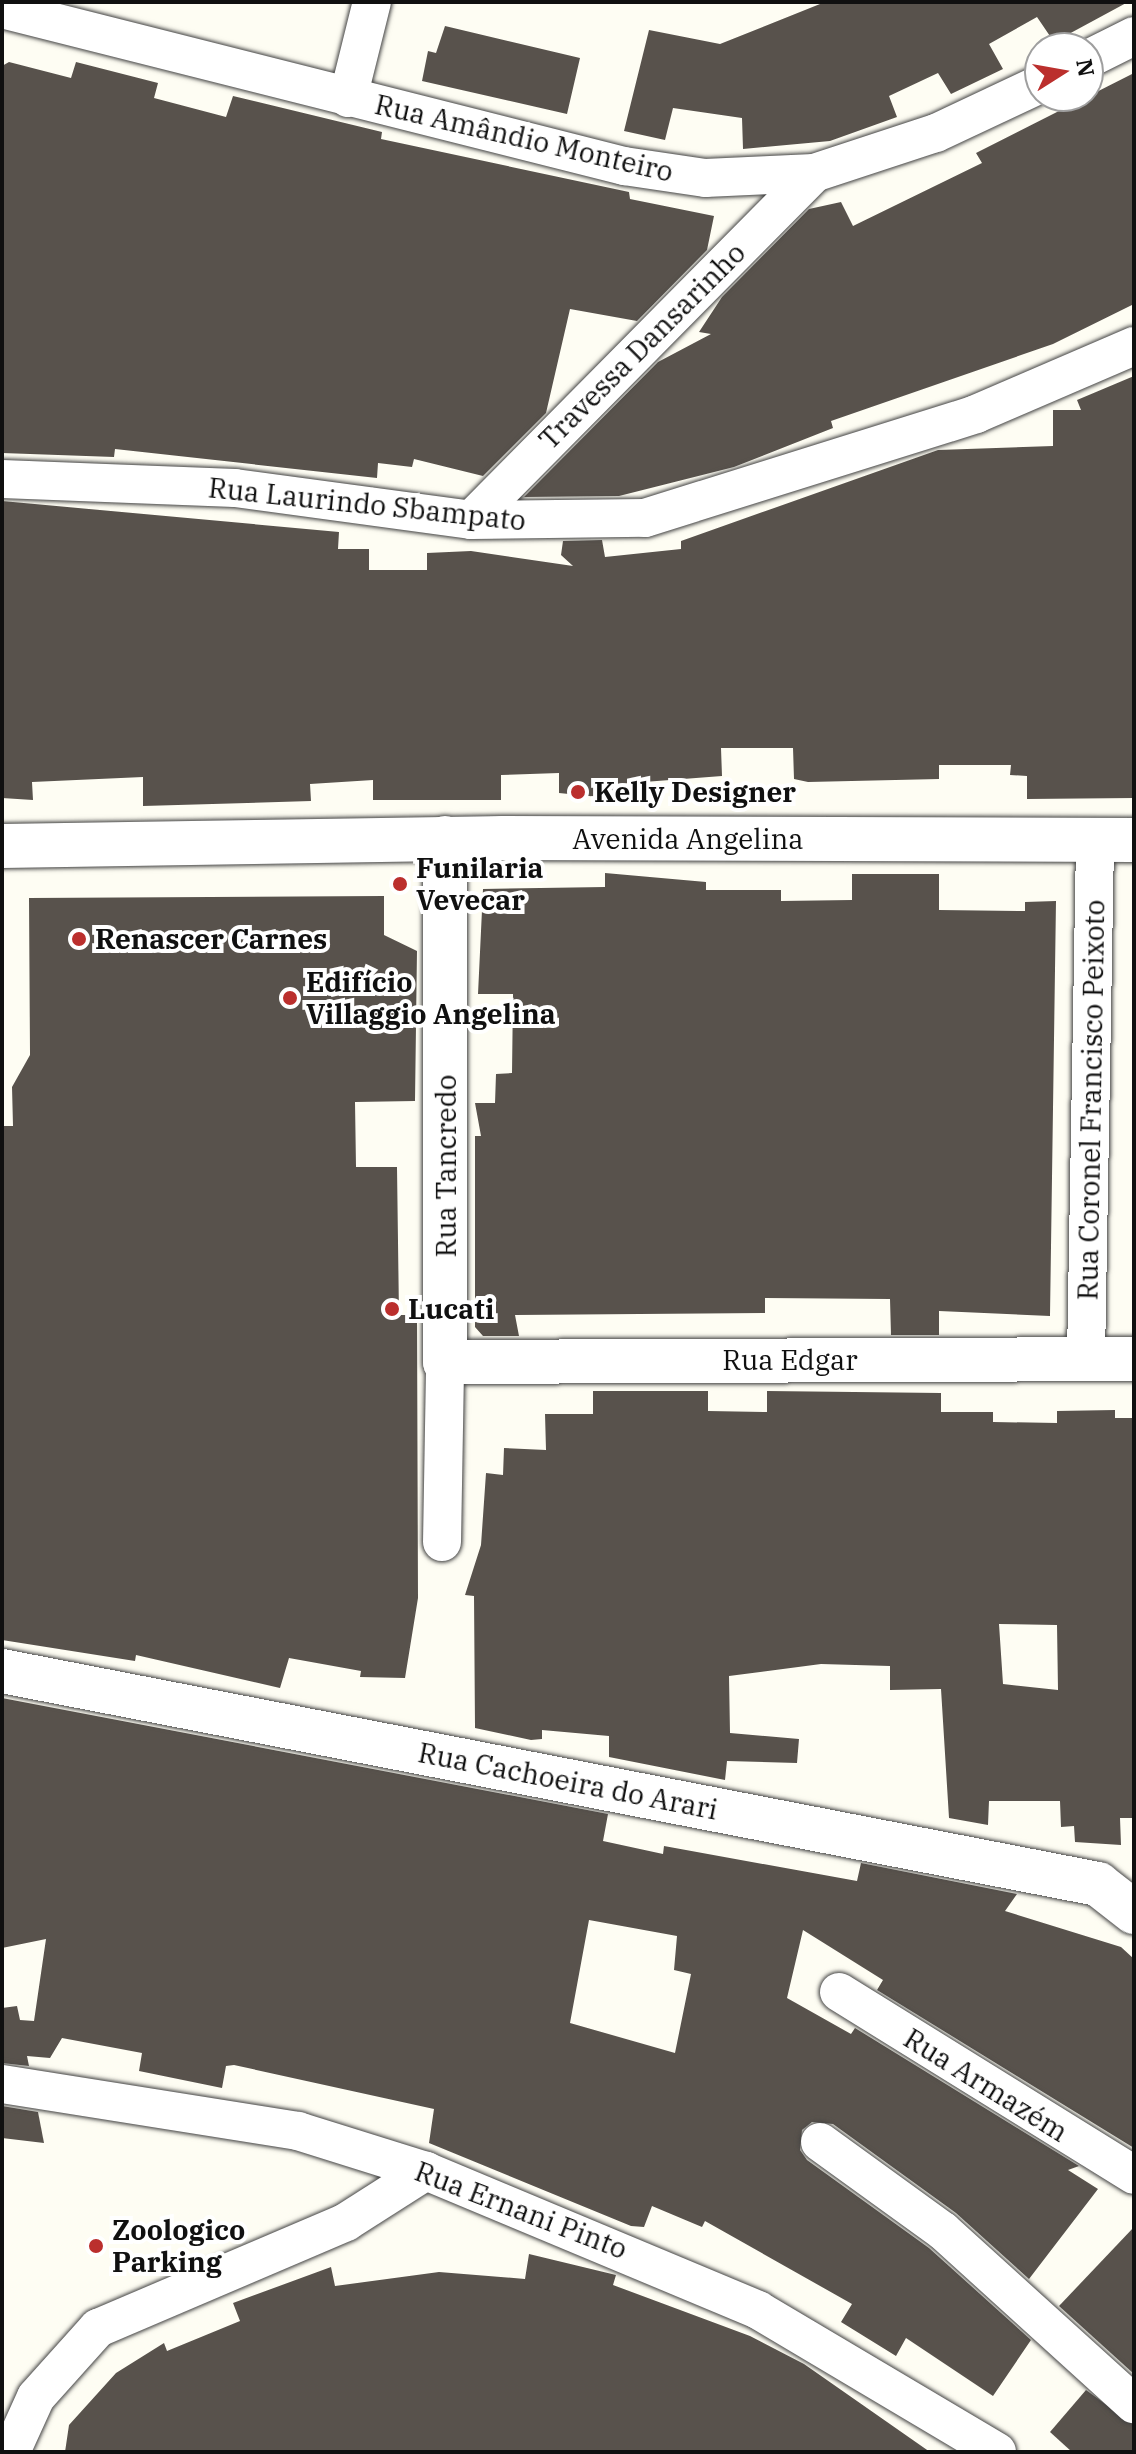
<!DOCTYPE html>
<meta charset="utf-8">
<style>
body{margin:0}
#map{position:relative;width:1136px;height:2454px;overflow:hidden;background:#fefdf3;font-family:"IBM Plex Serif",serif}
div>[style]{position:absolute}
.building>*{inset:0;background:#58524c}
.roads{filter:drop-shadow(0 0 2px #434343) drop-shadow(0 0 2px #434343)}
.minor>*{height:38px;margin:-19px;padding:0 19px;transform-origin:19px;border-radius:19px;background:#fff}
.tertiary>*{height:44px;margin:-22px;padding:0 22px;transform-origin:22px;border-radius:22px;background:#fff}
.dots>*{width:22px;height:22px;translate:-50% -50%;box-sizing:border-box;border:4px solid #fff;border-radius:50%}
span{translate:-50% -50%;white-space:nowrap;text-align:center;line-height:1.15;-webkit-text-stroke:8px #fff;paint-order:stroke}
.street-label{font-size:28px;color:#101010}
.poi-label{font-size:28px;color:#101010;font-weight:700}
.left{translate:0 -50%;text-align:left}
.frame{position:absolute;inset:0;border:4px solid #101010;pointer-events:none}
.north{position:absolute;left:1024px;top:32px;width:80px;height:80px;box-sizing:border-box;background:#fff;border:2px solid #9f9f9f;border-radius:50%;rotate:79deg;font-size:22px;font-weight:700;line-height:32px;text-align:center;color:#101010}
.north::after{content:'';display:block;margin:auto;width:28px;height:36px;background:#bb2f2d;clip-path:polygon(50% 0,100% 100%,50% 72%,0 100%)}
</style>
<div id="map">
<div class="building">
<i style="clip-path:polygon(825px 2px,1128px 2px,1054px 42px,1037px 17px,989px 44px,1003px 69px,951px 94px,938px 73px,889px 96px,897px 117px,830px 141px,743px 149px,742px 118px,673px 108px,665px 140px,624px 131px,649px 30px,720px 44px)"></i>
<i style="clip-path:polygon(445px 26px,580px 58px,567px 114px,422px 81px,428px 51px,436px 53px)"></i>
<i style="clip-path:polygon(9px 62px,71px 78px,76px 62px,158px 83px,154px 98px,226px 117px,233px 96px,382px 132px,381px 139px,629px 192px,630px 199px,714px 216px,707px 250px,637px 321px,570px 309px,546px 413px,483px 476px,414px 459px,412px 467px,378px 463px,377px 478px,115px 449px,114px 457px,2px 453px,2px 66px)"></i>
<i style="clip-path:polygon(1134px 73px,1134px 304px,1053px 344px,831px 421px,833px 428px,734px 467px,619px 496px,524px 497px,658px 362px,711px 334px,699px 332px,722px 297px,809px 209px,841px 202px,853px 226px,982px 163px,976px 153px)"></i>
<i style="clip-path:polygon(1134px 376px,1134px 798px,1027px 799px,1027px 776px,1010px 775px,1011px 765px,939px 765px,939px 779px,808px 782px,794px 779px,793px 748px,721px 748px,722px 776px,618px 784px,619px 799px,559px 793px,559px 773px,501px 775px,501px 800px,373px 800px,373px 780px,310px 784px,311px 801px,143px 806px,143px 777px,32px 782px,33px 800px,2px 798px,2px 501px,339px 532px,338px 549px,369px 549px,369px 570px,427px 570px,427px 553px,471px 551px,573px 566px,561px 555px,563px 541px,602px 540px,605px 557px,681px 549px,681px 541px,938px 450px,1053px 446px,1053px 410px,1081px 410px,1077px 400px)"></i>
<i style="clip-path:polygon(605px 873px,706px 882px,706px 890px,781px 890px,781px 901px,852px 900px,852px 874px,939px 874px,939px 910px,1025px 911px,1025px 902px,1056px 901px,1050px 1316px,939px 1311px,939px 1335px,891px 1335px,890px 1299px,765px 1298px,765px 1313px,515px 1315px,519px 1336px,483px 1336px,475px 1327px,475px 1136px,481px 1136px,475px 1103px,495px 1103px,496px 1074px,512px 1073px,513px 994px,478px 994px,483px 889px,605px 887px)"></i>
<i style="clip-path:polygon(384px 896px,384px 935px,417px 951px,415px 1101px,355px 1102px,356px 1167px,397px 1167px,399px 1315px,417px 1315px,418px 1598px,405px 1678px,360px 1677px,361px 1671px,289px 1658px,280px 1688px,136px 1655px,135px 1661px,2px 1640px,2px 1126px,13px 1126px,12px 1087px,30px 1055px,29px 898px)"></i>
<i style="clip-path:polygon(evenodd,593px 1391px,708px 1391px,708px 1411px,767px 1412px,767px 1391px,941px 1393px,941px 1412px,993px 1412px,993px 1422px,1057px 1423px,1057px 1411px,1115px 1410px,1115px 1418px,1134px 1418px,1134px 1818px,1120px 1818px,1121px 1845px,1075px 1842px,1074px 1826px,1061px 1827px,1060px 1801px,989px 1801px,988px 1825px,949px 1818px,941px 1689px,890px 1690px,890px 1666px,821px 1664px,729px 1676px,730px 1733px,799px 1739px,797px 1763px,727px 1761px,725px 1780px,609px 1757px,609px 1736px,542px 1730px,542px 1739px,531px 1740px,475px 1728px,474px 1596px,465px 1595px,481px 1545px,486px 1473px,503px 1475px,504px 1448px,546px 1450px,545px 1414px,593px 1414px,593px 1391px,999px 1624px,1057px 1625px,1058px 1690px,1003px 1684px,999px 1624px)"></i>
<i style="clip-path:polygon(evenodd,2px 1698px,608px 1814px,603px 1841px,663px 1854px,664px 1846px,857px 1881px,861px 1863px,1017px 1894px,1005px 1911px,1121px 1947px,1134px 1959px,1134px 2148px,877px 1990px,883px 1980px,803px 1930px,787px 1998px,851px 2034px,855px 2028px,1079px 2166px,1068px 2170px,1098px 2189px,1029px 2279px,956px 2213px,833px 2124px,812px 2122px,802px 2130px,800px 2150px,807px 2160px,929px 2248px,1031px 2340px,993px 2396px,906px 2338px,896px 2356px,841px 2322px,852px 2304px,705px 2221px,702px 2227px,652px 2206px,644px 2227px,631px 2226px,429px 2143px,434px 2109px,234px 2065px,226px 2066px,222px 2088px,139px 2071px,142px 2053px,62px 2038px,50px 2058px,27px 2056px,29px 2066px,2px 2063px,2px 2008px,17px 2006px,20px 2020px,34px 2021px,46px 1939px,2px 1948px,2px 1698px,589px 1920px,677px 1936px,674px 1970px,691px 1974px,675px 2053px,570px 2023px,589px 1920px)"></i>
<i style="clip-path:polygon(2px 2106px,38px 2112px,44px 2143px,2px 2138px)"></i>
<i style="clip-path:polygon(1134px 2227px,1134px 2374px,1059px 2306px)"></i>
<i style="clip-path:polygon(529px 2254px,616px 2275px,613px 2285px,750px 2336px,804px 2364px,930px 2452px,65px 2452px,69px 2425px,116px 2373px,164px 2343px,167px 2351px,240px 2321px,233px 2303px,331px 2267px,335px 2286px,439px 2272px,525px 2279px)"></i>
<i style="clip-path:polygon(1086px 2390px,1134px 2425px,1134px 2452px,1072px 2452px,1050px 2432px)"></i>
</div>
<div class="roads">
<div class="minor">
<i style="left:2px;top:9px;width:642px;rotate:14.17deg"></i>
<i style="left:624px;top:166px;width:82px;rotate:8.4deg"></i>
<i style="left:705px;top:178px;width:109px;rotate:-2.6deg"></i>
<i style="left:814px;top:173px;width:128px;rotate:-18.2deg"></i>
<i style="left:936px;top:133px;width:115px;rotate:-25.2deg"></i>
<i style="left:1088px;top:59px;width:51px;rotate:-26.6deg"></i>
<i style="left:348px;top:98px;width:99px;rotate:-76deg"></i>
<i style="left:2px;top:479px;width:233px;rotate:2.2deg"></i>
<i style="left:235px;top:488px;width:238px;rotate:7.7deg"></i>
<i style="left:471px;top:520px;width:174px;rotate:-0.7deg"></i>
<i style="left:645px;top:518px;width:347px;rotate:-17.4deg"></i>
<i style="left:976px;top:414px;width:172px;rotate:-23.3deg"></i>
<i style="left:471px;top:520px;width:488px;rotate:-45.3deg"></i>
<i style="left:1086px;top:1359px;width:518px;rotate:-89deg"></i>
<i style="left:442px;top:1542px;width:180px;rotate:-89deg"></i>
<i style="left:839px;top:1992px;width:347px;rotate:31.8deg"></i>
<i style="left:2px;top:2084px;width:300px;rotate:9deg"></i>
<i style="left:298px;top:2131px;width:134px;rotate:17.4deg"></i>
<i style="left:426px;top:2171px;width:360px;rotate:22.7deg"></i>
<i style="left:758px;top:2310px;width:278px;rotate:30.7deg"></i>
<i style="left:820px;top:2142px;width:152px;rotate:35.9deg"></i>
<i style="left:943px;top:2231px;width:258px;rotate:42.2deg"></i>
<i style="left:11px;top:2452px;width:60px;rotate:-65.6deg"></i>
<i style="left:36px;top:2397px;width:93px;rotate:-48.1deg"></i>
<i style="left:98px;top:2328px;width:270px;rotate:-23.1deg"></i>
<i style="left:346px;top:2222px;width:95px;rotate:-32.5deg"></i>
</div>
<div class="tertiary">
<i style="left:445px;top:838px;width:524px;rotate:90deg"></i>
<i style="left:445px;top:1362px;width:689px;rotate:-0.25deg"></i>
<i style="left:2px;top:846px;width:501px;rotate:-0.91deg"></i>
<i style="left:503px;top:838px;width:631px;rotate:0.18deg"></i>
<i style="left:2px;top:1671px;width:1117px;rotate:11deg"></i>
<i style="left:1098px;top:1884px;width:46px;rotate:37.9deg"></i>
</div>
</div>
<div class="dots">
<i style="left:578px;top:792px;background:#bb2f2d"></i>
<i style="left:400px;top:884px;background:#bb2f2d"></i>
<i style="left:79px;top:939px;background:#bb2f2d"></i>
<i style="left:290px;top:998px;background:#bb2f2d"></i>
<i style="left:392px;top:1309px;background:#bb2f2d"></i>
<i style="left:96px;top:2246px;background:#bb2f2d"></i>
</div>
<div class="street-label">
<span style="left:524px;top:138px;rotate:13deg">Rua Amândio Monteiro</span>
<span style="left:642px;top:346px;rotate:-45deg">Travessa Dansarinho</span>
<span style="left:367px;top:504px;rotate:6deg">Rua Laurindo Sbampato</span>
<span style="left:688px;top:839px">Avenida Angelina</span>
<span style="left:1091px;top:1100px;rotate:-89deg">Rua Coronel Francisco Peixoto</span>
<span style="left:446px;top:1166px;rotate:-90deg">Rua Tancredo</span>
<span style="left:790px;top:1360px">Rua Edgar</span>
<span style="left:568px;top:1781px;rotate:11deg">Rua Cachoeira do Arari</span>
<span style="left:986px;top:2085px;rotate:32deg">Rua Armazém</span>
<span style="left:521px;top:2210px;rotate:21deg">Rua Ernani Pinto</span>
</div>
<div class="poi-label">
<span class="left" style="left:594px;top:792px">Kelly Designer</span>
<span class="left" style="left:416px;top:884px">Funilaria<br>Vevecar</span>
<span class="left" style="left:95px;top:939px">Renascer Carnes</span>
<span class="left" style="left:306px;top:998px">Edifício<br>Villaggio Angelina</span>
<span class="left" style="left:408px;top:1309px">Lucati</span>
<span class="left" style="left:112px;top:2246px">Zoologico<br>Parking</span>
</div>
<div class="frame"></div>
<div class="north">N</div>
</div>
